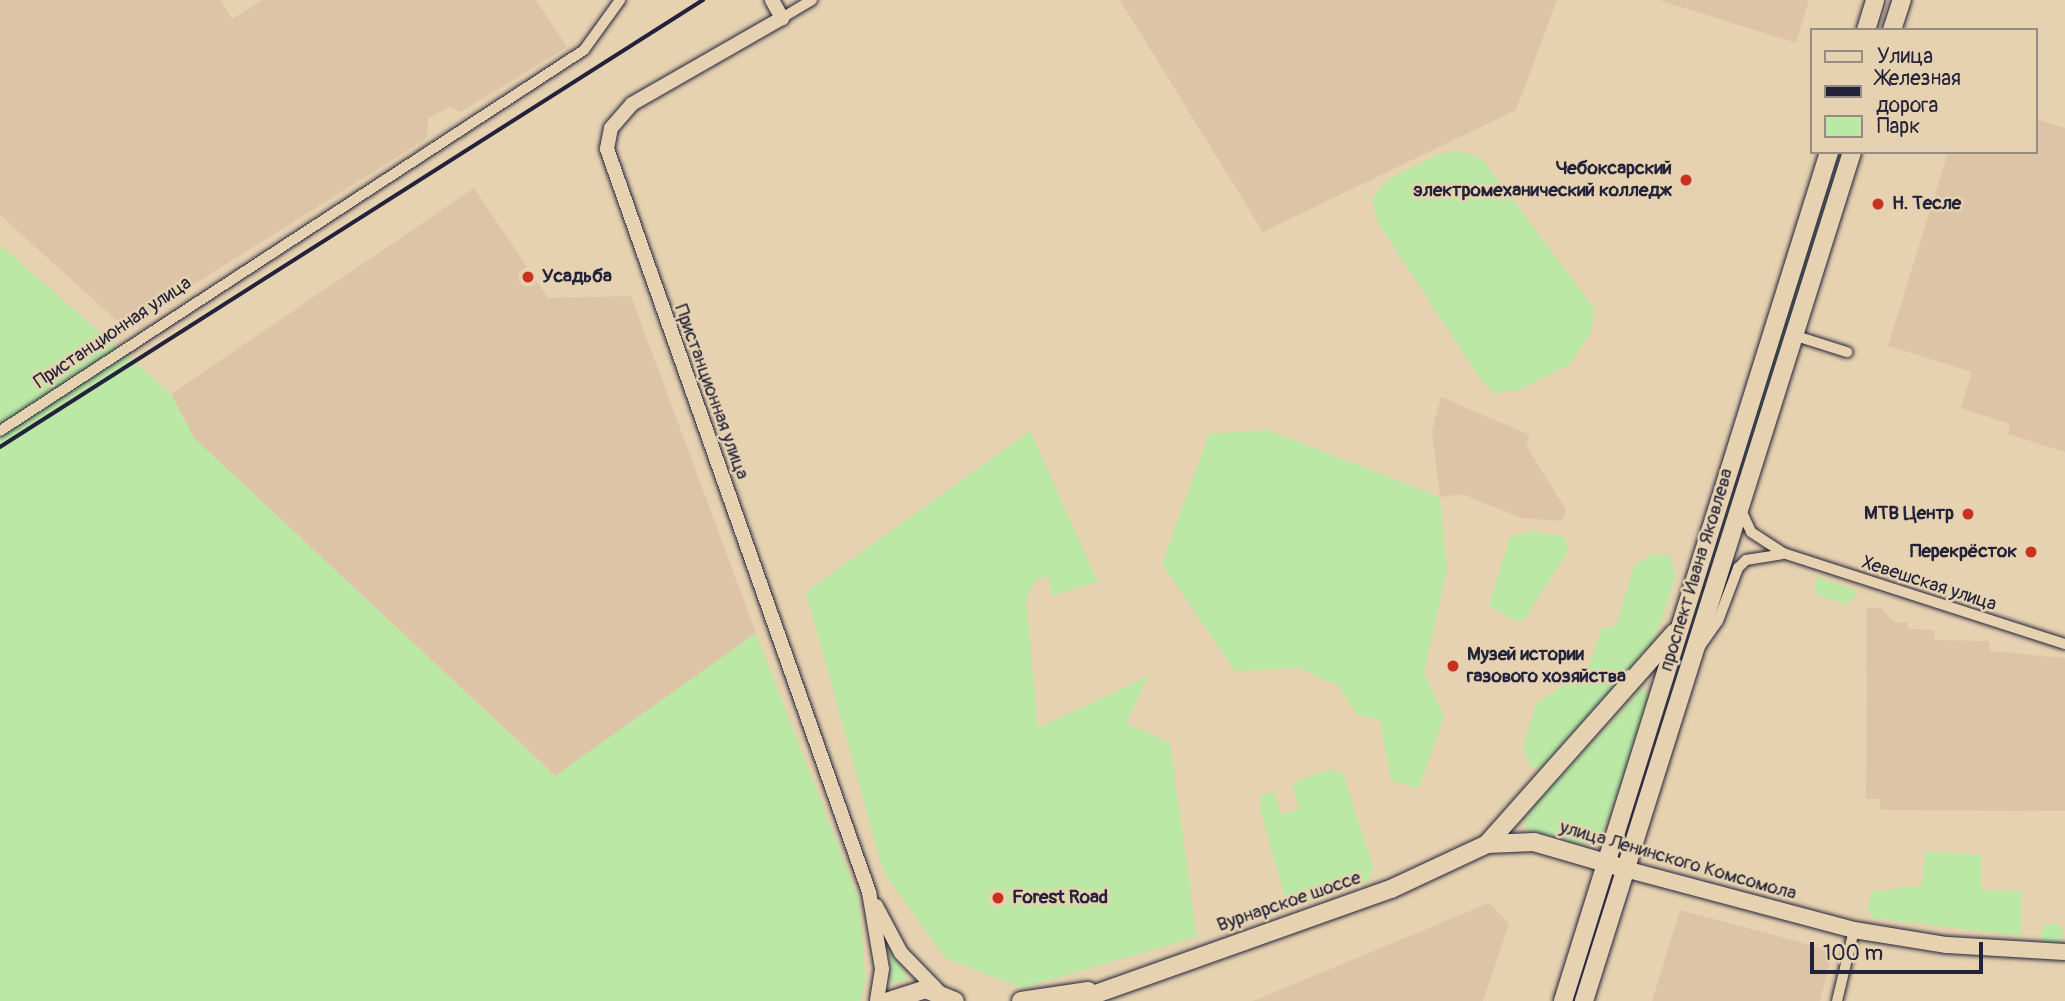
<!DOCTYPE html>
<meta charset="utf-8">
<style>
body{margin:0}
#map{position:relative;width:2065px;height:1001px;overflow:hidden;background:#e6d2b0;font-family:Pangolin,sans-serif}
div>[style]{position:absolute}
.built>*{inset:0;background:#ddc4a6}
.green>*{inset:0;background:#bce8a5}
.round{border-radius:50%}
.roads{filter:drop-shadow(0 0 2px #22223b) drop-shadow(0 0 2px #22223b)}
.minor>*{height:10px;margin:-5px;padding:0 5px;transform-origin:5px;border-radius:5px;background:#e6d2b0}
.tertiary>*{height:14px;margin:-7px;padding:0 7px;transform-origin:7px;border-radius:7px;background:#e6d2b0}
.secondary>*{height:16px;margin:-8px;padding:0 8px;transform-origin:8px;border-radius:8px;background:#e6d2b0}
.primary>*{height:18px;margin:-9px;padding:0 9px;transform-origin:9px;border-radius:9px;background:#e6d2b0}
.rail>*{height:3.5px;margin:-1.75px;padding:0 1.75px;transform-origin:1.75px;border-radius:1.75px;background:#22223b}
.dots>*{width:19px;height:19px;translate:-50% -50%;box-sizing:border-box;border:4px solid #e6d2b0;border-radius:50%}
span{translate:-50% -50%;white-space:nowrap;text-align:center;line-height:1.15;-webkit-text-stroke:5px #e6d2b0;paint-order:stroke}
.poi-label{font-size:19px;color:#22223b;font-weight:700}
.right{translate:-100% -50%;text-align:right}
.left{translate:0 -50%;text-align:left}
.street-label{font-size:19px;color:#22223b}
.legend{position:absolute;left:1810px;top:28px;width:228px;height:126px;box-sizing:border-box;background:#e6d2b0;border:2px solid #988c81;margin:0;padding:9px 12px;list-style:none;font-size:21px;color:#22223b}
.legend li{display:flex;align-items:center;gap:14px;height:35px}
.legend b{width:35px;border:2px solid #988c81}
.scale{position:absolute;left:1810px;top:942px;width:173px;height:32px;box-sizing:border-box;border:4px solid #22223b;border-top:0;padding-left:9px;font-size:21px;line-height:24px;white-space:nowrap;color:#22223b;-webkit-text-stroke:5px #e6d2b0;paint-order:stroke}
</style>
<div id="map">
<div class="built">
<i style="clip-path:polygon(0 0,220px 0,232px 19px,263px 0,536px 0,567px 47px,461px 112px,450px 107px,428px 118px,427px 138px,125px 328px,0 215px)"></i>
<i style="clip-path:polygon(1120px 0,1557px 0,1516px 110px,1263px 232px)"></i>
<i style="clip-path:polygon(1659px 0,1809px 0,1796px 43px)"></i>
<i style="clip-path:polygon(2035px 119px,2065px 128px,2065px 452px,2008px 434px,2010px 424px,1961px 408px,1972px 372px,1888px 346px,1948px 152px,2035px 152px)"></i>
<i style="clip-path:polygon(474px 188px,548px 298px,631px 296px,756px 633px,556px 776px,194px 438px,171px 394px)"></i>
<i style="clip-path:polygon(1441px 397px,1530px 435px,1526px 445px,1566px 510px,1562px 521px,1521px 518px,1462px 494px,1440px 497px,1432px 431px)"></i>
<i style="clip-path:polygon(1867px 608px,1881px 608px,1894px 622px,1908px 622px,1908px 629px,1934px 630px,1935px 640px,1989px 641px,1990px 651px,2065px 658px,2065px 811px,1880px 810px,1880px 799px,1866px 799px)"></i>
<i style="clip-path:polygon(1489px 903px,1509px 924px,1483px 1001px,1253px 1001px)"></i>
<i style="clip-path:polygon(1680px 910px,1833px 951px,1820px 1001px,1652px 1001px)"></i>
</div>
<div class="green">
<i style="clip-path:polygon(1462px 151px,1483px 160px,1594px 308px,1592px 331px,1570px 364px,1519px 390px,1496px 393px,1483px 383px,1377px 221px,1372px 199px,1386px 181px,1438px 154px)"></i>
<i style="clip-path:polygon(1839px 152px,1844px 152px,1624px 853px,1619px 851px)"></i>
<i style="clip-path:polygon(0 245px,171px 394px,194px 438px,555px 776px,756px 633px,859px 900px,866px 981px,860px 1001px,0 1001px)"></i>
<i style="clip-path:polygon(1268px 430px,1440px 497px,1447px 569px,1424px 673px,1444px 716px,1419px 788px,1391px 781px,1380px 719px,1357px 715px,1339px 686px,1299px 668px,1235px 671px,1162px 564px,1209px 434px)"></i>
<i style="clip-path:polygon(1030px 431px,1098px 582px,1050px 596px,1050px 578px,1037px 578px,1026px 599px,1038px 728px,1149px 676px,1126px 723px,1170px 743px,1197px 937px,1022px 988px,945px 958px,883px 871px,806px 592px)"></i>
<i style="clip-path:polygon(1531px 531px,1564px 537px,1569px 549px,1524px 620px,1513px 620px,1489px 605px,1510px 537px)"></i>
<i style="clip-path:polygon(1652px 554px,1669px 555px,1676px 576px,1652px 648px,1548px 769px,1531px 767px,1523px 747px,1536px 703px,1587px 671px,1602px 628px,1616px 626px,1634px 566px)"></i>
<i style="clip-path:polygon(1816px 577px,1853px 589px,1856px 595px,1846px 605px,1816px 594px)"></i>
<i style="clip-path:polygon(1643px 687px,1651px 700px,1601px 839px,1582px 845px,1524px 828px,1526px 814px)"></i>
<i style="clip-path:polygon(1331px 769px,1343px 774px,1373px 866px,1369px 881px,1296px 904px,1285px 897px,1259px 806px,1262px 795px,1274px 792px,1282px 815px,1299px 809px,1292px 783px)"></i>
<i style="clip-path:polygon(1925px 851px,1981px 855px,1981px 890px,2022px 891px,2021px 936px,1873px 918px,1867px 908px,1872px 892px,1922px 885px)"></i>
<i style="clip-path:polygon(1608px 880px,1574px 1001px,1569px 1001px)"></i>
<i class="round" style="left:2041px;top:923px;width:22px;height:22px"></i>
<i style="clip-path:polygon(890px 947px,908px 979px,891px 984px)"></i>
</div>
<div class="roads">
<div class="minor">
<i style="left:782px;top:18px;width:35px;rotate:-31deg"></i>
<i style="left:1793px;top:335px;width:57px;rotate:17.5deg"></i>
<i style="left:0;top:431px;width:697px;rotate:-33.12deg"></i>
<i style="left:584px;top:50px;width:62px;rotate:-54.2deg"></i>
<i style="left:1740px;top:508px;width:26px;rotate:65deg"></i>
<i style="left:1751px;top:532px;width:38px;rotate:33deg"></i>
<i style="left:1783px;top:553px;width:296px;rotate:17.9deg"></i>
<i style="left:1699px;top:648px;width:33px;rotate:-55deg"></i>
<i style="left:1718px;top:621px;width:57px;rotate:-69.3deg"></i>
<i style="left:1738px;top:568px;width:11px;rotate:-45deg"></i>
<i style="left:1746px;top:560px;width:36px;rotate:-9deg"></i>
<i style="left:1837px;top:1001px;width:73px;rotate:-76.5deg"></i>
</div>
<div class="tertiary">
<i style="left:772px;top:0;width:21px;rotate:61deg"></i>
<i style="left:782px;top:18px;width:173px;rotate:150.2deg"></i>
<i style="left:632px;top:104px;width:32px;rotate:131deg"></i>
<i style="left:611px;top:128px;width:21px;rotate:101deg"></i>
<i style="left:607px;top:149px;width:788px;rotate:70.58deg"></i>
<i style="left:869px;top:892px;width:78px;rotate:80.4deg"></i>
<i style="left:882px;top:969px;width:32px;rotate:99deg"></i>
<i style="left:876px;top:906px;width:53px;rotate:62deg"></i>
<i style="left:901px;top:953px;width:56px;rotate:45.7deg"></i>
</div>
<div class="secondary">
<i style="left:1625px;top:869px;width:237px;rotate:14.9deg"></i>
<i style="left:1854px;top:930px;width:94px;rotate:9.2deg"></i>
<i style="left:1947px;top:945px;width:118px;rotate:3.4deg"></i>
</div>
<div class="primary">
<i style="left:1866px;top:30px;width:31px;rotate:-73deg"></i>
<i style="left:1892px;top:30px;width:32px;rotate:-72deg"></i>
<i style="left:1487px;top:844px;width:283px;rotate:-48.4deg"></i>
<i style="left:889px;top:1001px;width:38px;rotate:-18deg"></i>
<i style="left:925px;top:989px;width:32px;rotate:22deg"></i>
<i style="left:1021px;top:1001px;width:68px;rotate:-8.5deg"></i>
<i style="left:1076px;top:1001px;width:334px;rotate:-19.6deg"></i>
<i style="left:1391px;top:889px;width:106px;rotate:-25.1deg"></i>
<i style="left:1487px;top:844px;width:47px;rotate:-2.4deg"></i>
<i style="left:1534px;top:842px;width:85px;rotate:16.3deg"></i>
<i style="left:1563px;top:1001px;width:890px;rotate:-72.6deg"></i>
<i style="left:1584px;top:1001px;width:890px;rotate:-72.48deg"></i>
</div>
</div>
<div class="rail">
<i style="left:0;top:447px;width:833px;rotate:-32.45deg"></i>
</div>
<div class="dots">
<i style="left:1686px;top:180px;background:#c8321e"></i>
<i style="left:1878px;top:204px;background:#c8321e"></i>
<i style="left:528px;top:277px;background:#c8321e"></i>
<i style="left:1968px;top:514px;background:#c8321e"></i>
<i style="left:2031px;top:552px;background:#c8321e"></i>
<i style="left:1453px;top:666px;background:#c8321e"></i>
<i style="left:998px;top:898px;background:#c8321e"></i>
</div>
<div class="poi-label">
<span class="right" style="left:1672px;top:180px">Чебоксарский<br>электромеханический колледж</span>
<span class="left" style="left:1892px;top:204px">Н. Тесле</span>
<span class="left" style="left:542px;top:277px">Усадьба</span>
<span class="right" style="left:1954px;top:514px">МТВ Центр</span>
<span class="right" style="left:2017px;top:552px">Перекрёсток</span>
<span class="left" style="left:1467px;top:666px">Музей истории<br>газового хозяйства</span>
<span class="left" style="left:1012px;top:898px">Forest Road</span>
</div>
<div class="street-label">
<span style="left:113px;top:333px;rotate:-34deg">Пристанционная улица</span>
<span style="left:711px;top:392px;rotate:70deg">Пристанционная улица</span>
<span style="left:1697px;top:570px;rotate:-73deg">проспект Ивана Яковлева</span>
<span style="left:1929px;top:584px;rotate:18deg">Хевешская улица</span>
<span style="left:1678px;top:861px;rotate:16deg">улица Ленинского Комсомола</span>
<span style="left:1289px;top:902px;rotate:-19deg">Вурнарское шоссе</span>
</div>
<ul class="legend">
<li><b style="height:9px;background:#e6d2b0"></b>Улица</li>
<li><b style="height:9px;background:#22223b"></b>Железная дорога</li>
<li><b style="height:19px;background:#bce8a5"></b>Парк</li>
</ul>
<div class="scale">100 m</div>
</div>
